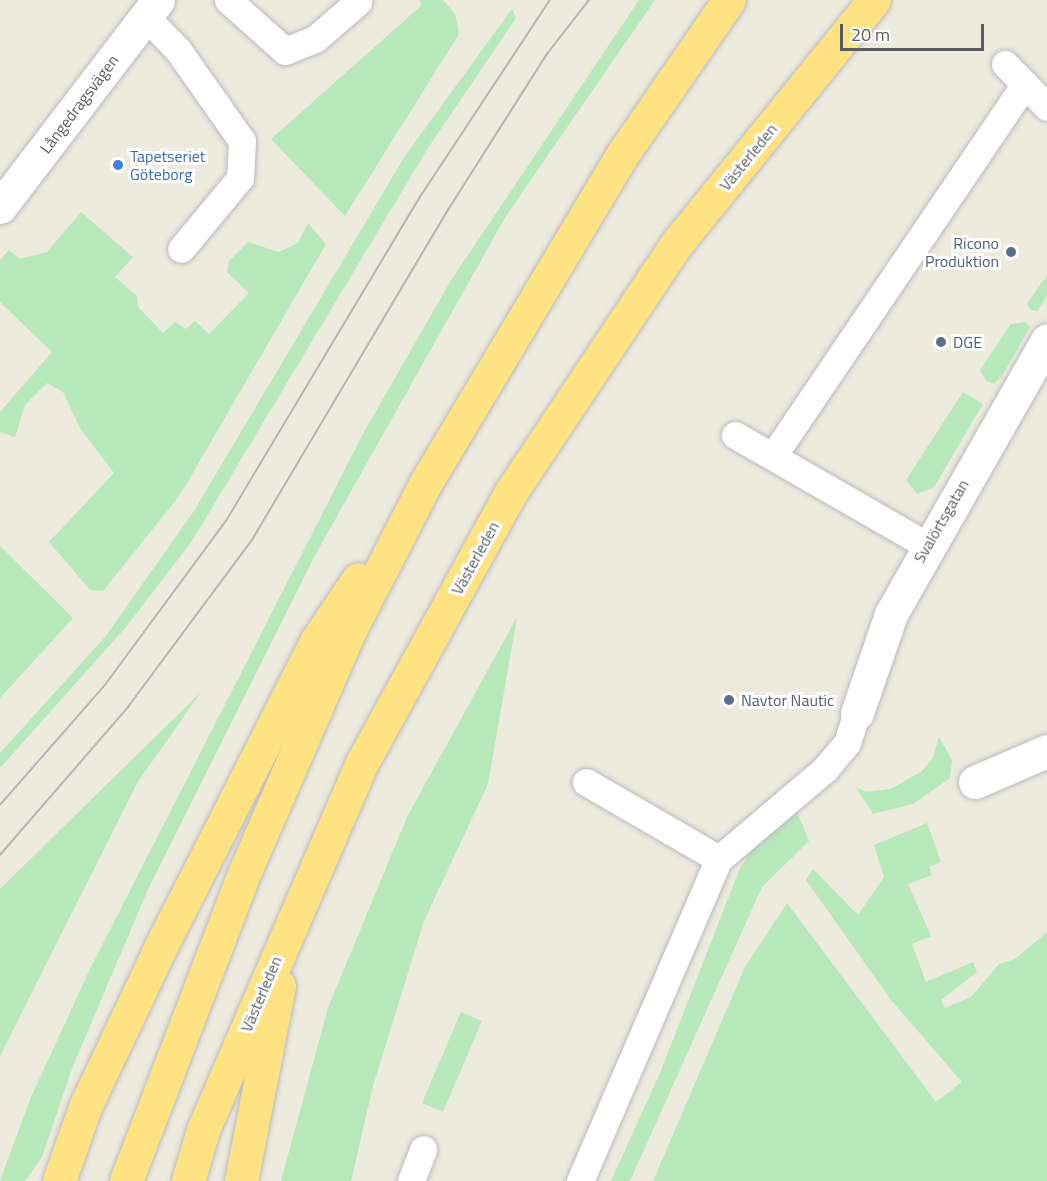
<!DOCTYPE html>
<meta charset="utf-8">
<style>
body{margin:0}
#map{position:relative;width:1047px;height:1181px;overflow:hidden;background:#edeade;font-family:"Titillium Web",sans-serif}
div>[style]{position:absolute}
.green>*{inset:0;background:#b7e8b9}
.roads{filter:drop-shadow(0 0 2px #b7babf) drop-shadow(0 0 2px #b7babf)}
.lane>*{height:27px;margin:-13.5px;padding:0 13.5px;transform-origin:13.5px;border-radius:13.5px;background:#fff}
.street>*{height:33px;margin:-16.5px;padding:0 16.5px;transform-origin:16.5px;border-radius:16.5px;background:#fff}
.highway>*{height:33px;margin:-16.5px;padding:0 16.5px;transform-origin:16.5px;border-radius:16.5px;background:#ffe383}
.tram>*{height:1.5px;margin:-0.75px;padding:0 0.75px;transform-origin:0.75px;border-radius:0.75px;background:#b3b4b4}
.dots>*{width:16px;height:16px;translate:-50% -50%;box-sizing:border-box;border:3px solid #fff;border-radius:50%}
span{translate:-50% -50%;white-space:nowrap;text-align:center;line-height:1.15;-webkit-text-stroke:6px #fff;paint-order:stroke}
.street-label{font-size:16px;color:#585c61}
.shop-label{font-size:16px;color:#366cbe}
.left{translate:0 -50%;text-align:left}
.service-label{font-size:16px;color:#4e5e75}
.right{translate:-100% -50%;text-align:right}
.scale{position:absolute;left:840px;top:24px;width:144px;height:27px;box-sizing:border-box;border:3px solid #585c61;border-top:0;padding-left:8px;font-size:18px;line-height:21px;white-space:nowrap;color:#585c61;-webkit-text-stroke:4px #fff;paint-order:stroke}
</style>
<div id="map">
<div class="green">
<i style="clip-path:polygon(419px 0,443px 0,455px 14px,459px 34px,345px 216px,271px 139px,422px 5px)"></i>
<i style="clip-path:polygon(639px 0,655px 0,506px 216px,314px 557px,149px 887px,73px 1066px,42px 1157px,25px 1181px,0 1181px,31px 1097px,90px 969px,364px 432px,450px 282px)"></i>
<i style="clip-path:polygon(512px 9px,516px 18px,428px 148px,192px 541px,126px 627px,0 768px,0 753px,105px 637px,194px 511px,405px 156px)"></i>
<i style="clip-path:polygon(81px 212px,133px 257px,115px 277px,137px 296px,138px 307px,163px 333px,175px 322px,186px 329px,195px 321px,209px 334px,249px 293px,227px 272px,229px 261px,248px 242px,279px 252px,298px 243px,308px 223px,326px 244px,180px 495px,103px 591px,90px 590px,49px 542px,114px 473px,80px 428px,63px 392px,47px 383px,25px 405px,15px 437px,0 432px,0 412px,52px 352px,0 302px,0 260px,9px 250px,20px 259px,47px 252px)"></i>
<i style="clip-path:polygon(1047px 275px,1047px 295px,1038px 311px,1031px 310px,1027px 304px)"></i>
<i style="clip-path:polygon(1025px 322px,1030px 327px,1002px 376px,994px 384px,986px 381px,980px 370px,1011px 324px)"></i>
<i style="clip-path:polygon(963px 392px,983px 404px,934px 487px,917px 494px,906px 480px)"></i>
<i style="clip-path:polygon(0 546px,73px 618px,0 698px)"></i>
<i style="clip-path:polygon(517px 617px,488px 784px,424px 921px,373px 1086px,351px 1181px,281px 1181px,328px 1008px,407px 817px)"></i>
<i style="clip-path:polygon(201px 692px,137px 783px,0 1056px,0 889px)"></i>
<i style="clip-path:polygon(939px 737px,952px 760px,950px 778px,913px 804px,873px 814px,856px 787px,866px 792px,890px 789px,921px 772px,933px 758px)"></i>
<i style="clip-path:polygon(797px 812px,809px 841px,762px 887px,630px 1181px,611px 1181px,660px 1073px,740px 868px,754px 847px)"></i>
<i style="clip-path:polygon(927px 823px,941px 862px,929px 867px,932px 875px,908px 884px,931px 936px,912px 944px,926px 982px,973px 962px,977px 972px,941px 1000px,945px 1008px,971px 997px,999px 964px,1015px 959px,1047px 932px,1047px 1181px,653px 1181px,745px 967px,787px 903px,936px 1102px,962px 1082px,891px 1000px,806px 880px,813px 869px,858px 915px,884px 877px,874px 845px)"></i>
<i style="clip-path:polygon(461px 1012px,482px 1021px,443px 1112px,422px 1103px)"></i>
</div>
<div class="roads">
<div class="lane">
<i style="left:228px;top:0;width:76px;rotate:41.8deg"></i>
<i style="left:285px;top:51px;width:32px;rotate:-22deg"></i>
<i style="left:315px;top:39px;width:57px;rotate:-40.7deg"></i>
<i style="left:146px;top:17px;width:46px;rotate:45.9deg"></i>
<i style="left:178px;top:50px;width:111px;rotate:54.9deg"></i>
<i style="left:242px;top:141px;width:37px;rotate:93deg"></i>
<i style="left:240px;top:178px;width:92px;rotate:129.7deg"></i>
<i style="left:1005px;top:64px;width:60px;rotate:45.7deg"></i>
<i style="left:735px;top:435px;width:220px;rotate:29.9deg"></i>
<i style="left:773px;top:456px;width:449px;rotate:-55.9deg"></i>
<i style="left:586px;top:782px;width:154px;rotate:30.1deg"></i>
<i style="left:411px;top:1181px;width:34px;rotate:-69deg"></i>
<i style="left:580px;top:1181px;width:351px;rotate:-66.7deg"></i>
<i style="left:719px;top:859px;width:139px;rotate:-40.3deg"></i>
<i style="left:825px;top:769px;width:34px;rotate:-50deg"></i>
<i style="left:847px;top:743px;width:32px;rotate:-72deg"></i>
</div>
<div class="street">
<i style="left:0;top:207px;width:260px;rotate:-52.6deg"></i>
<i style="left:857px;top:713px;width:105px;rotate:-71deg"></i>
<i style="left:891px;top:614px;width:315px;rotate:-60.3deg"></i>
<i style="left:975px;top:782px;width:78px;rotate:-23.3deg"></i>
</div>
<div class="highway">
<i style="left:59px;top:1181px;width:78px;rotate:-70.6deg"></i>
<i style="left:85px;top:1107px;width:180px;rotate:-64.7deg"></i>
<i style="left:162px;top:944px;width:341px;rotate:-63deg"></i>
<i style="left:317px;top:640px;width:73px;rotate:-56.1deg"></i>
<i style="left:126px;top:1181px;width:334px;rotate:-69deg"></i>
<i style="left:246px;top:869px;width:256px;rotate:-66.5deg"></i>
<i style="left:348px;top:634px;width:169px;rotate:-62.8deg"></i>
<i style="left:425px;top:484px;width:383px;rotate:-59.1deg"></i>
<i style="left:622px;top:155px;width:188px;rotate:-55.4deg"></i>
<i style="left:188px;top:1181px;width:53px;rotate:-73.6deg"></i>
<i style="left:203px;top:1130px;width:402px;rotate:-66.6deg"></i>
<i style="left:363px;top:761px;width:307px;rotate:-61.2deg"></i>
<i style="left:511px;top:492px;width:301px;rotate:-56.3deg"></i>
<i style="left:678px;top:242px;width:311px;rotate:-51deg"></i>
<i style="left:241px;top:1181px;width:199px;rotate:-79deg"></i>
</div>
</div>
<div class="tram">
<i style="left:0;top:805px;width:159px;rotate:-48.8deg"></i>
<i style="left:105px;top:685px;width:204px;rotate:-53.6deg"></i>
<i style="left:226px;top:521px;width:381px;rotate:-59.1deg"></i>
<i style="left:422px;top:194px;width:232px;rotate:-56.6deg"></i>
<i style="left:0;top:855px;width:196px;rotate:-49.1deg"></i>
<i style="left:128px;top:707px;width:208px;rotate:-53.4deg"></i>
<i style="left:252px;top:540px;width:384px;rotate:-59.3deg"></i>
<i style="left:448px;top:210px;width:185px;rotate:-57.6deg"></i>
<i style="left:547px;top:54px;width:68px;rotate:-52.1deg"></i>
</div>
<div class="dots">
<i style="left:118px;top:165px;background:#3f7fe0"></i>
<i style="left:1011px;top:252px;background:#5c6f8a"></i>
<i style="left:941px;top:342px;background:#5c6f8a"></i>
<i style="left:729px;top:700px;background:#5c6f8a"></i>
</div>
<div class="street-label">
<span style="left:79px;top:104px;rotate:-53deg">Långedragsvägen</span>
<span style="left:748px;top:157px;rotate:-51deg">Västerleden</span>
<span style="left:941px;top:521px;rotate:-60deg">Svalörtsgatan</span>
<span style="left:475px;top:558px;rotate:-61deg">Västerleden</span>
<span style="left:261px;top:994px;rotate:-67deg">Västerleden</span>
</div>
<div class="shop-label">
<span class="left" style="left:130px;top:165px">Tapetseriet<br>Göteborg</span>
</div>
<div class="service-label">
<span class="right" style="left:999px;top:252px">Ricono<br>Produktion</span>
<span class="left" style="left:953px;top:342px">DGE</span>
<span class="left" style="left:741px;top:700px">Navtor Nautic</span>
</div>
<div class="scale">20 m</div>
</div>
